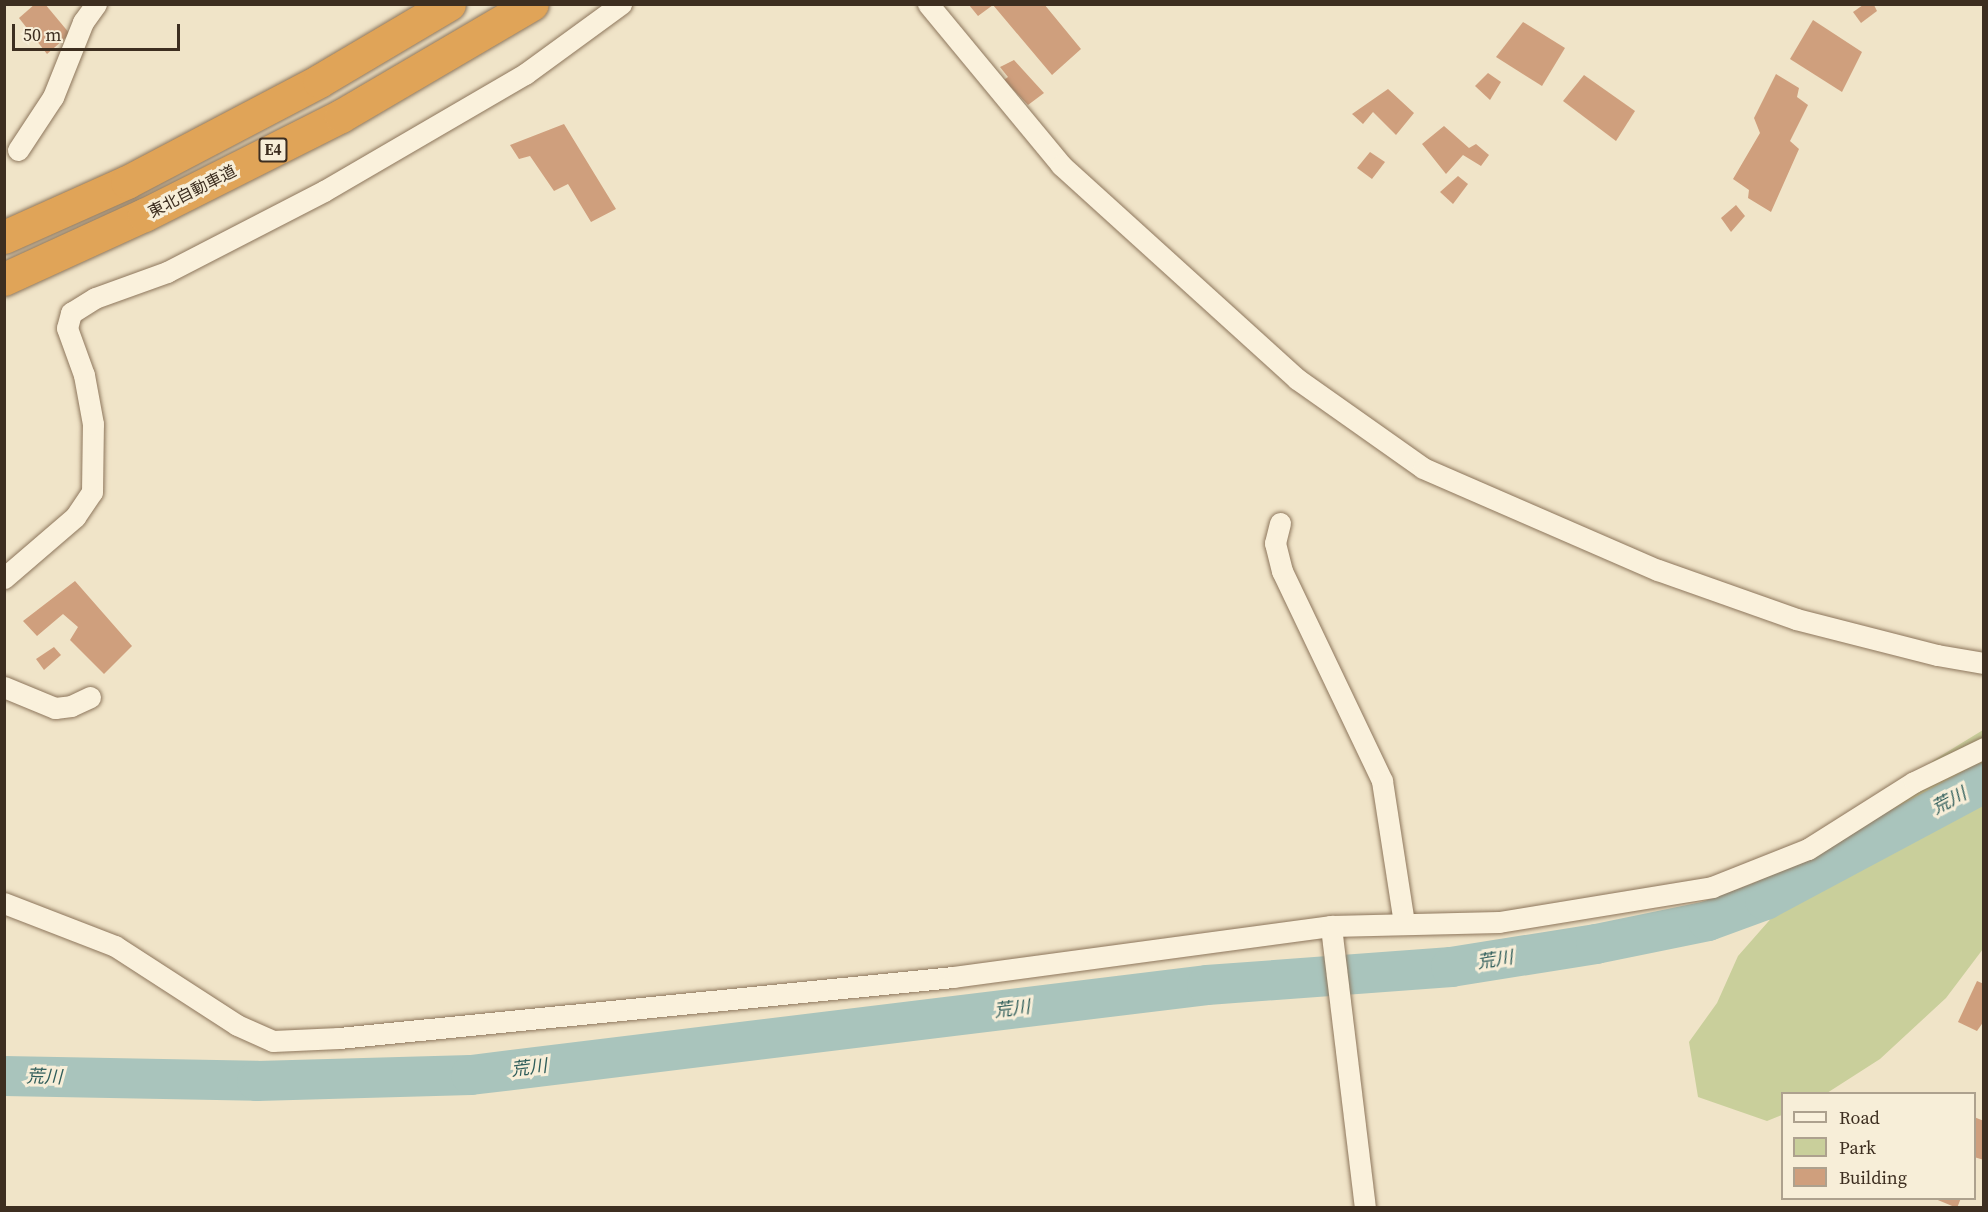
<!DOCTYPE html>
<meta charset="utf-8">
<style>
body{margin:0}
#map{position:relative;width:1988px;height:1212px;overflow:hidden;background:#f0e4c8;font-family:"Source Serif 4","Noto Sans JP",serif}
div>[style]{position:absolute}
.green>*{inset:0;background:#c9cf9b}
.river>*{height:40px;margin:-20px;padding:0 20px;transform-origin:20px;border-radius:20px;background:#a9c4bc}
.building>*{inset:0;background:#cf9f7d}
.roads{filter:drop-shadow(0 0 2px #8d765c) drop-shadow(0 0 2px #8d765c)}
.street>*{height:21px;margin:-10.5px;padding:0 10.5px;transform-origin:10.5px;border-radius:10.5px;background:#faf1dc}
.highway>*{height:33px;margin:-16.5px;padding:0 16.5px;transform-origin:16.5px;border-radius:16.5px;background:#e0a458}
span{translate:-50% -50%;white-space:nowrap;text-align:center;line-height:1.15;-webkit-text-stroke:6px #f7eed8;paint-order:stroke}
.shield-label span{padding:2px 4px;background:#f7eed8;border:2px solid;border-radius:4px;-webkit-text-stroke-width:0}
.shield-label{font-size:15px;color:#3d2e20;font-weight:700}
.street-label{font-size:16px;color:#3d2e20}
.water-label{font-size:18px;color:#2f5d5a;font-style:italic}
.frame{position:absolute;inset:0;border:6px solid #3d2e20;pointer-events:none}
.legend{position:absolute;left:1781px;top:1092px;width:195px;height:108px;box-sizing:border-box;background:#f7eed8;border:2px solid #ada18e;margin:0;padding:8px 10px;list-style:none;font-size:18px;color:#3d2e20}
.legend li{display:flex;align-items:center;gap:12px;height:30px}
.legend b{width:30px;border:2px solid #ada18e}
.scale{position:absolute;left:12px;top:24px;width:168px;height:27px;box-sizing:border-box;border:3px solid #3d2e20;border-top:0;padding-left:8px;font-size:18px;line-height:21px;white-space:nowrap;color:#3d2e20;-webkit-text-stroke:4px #f7eed8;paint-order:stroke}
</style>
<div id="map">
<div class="green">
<i style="clip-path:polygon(1983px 730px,1983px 949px,1946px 998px,1880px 1059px,1827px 1093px,1782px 1094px,1782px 1115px,1767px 1121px,1698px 1097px,1689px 1042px,1717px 1003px,1738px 956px,1842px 838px,1934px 760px)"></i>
</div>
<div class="river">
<i style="left:4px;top:1076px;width:253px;rotate:1.1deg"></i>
<i style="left:257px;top:1081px;width:214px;rotate:-1.6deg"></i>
<i style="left:471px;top:1075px;width:741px;rotate:-6.97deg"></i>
<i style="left:1207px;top:985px;width:245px;rotate:-4.2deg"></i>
<i style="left:1451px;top:967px;width:147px;rotate:-9deg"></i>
<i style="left:1596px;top:944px;width:114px;rotate:-11.6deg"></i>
<i style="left:1708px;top:921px;width:61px;rotate:-20.2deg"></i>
<i style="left:1765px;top:900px;width:248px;rotate:-28.1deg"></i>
</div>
<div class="building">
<i style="clip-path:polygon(35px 4px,45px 4px,70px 34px,47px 54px,19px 18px)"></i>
<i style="clip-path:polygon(1044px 4px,1081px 49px,1052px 75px,993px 5px,978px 16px,969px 5px)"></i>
<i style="clip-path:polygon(1863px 5px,1874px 5px,1877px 11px,1861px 23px,1853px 12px)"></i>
<i style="clip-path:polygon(1813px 20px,1862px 52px,1842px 92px,1790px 59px)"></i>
<i style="clip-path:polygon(1523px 22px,1565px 48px,1542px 86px,1496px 57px)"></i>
<i style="clip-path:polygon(1014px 60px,1044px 93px,1028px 105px,1004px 80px,1008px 77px,1000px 67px)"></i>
<i style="clip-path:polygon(1488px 73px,1501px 82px,1490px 100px,1475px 86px)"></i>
<i style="clip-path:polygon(1776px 74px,1799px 88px,1797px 97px,1808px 105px,1790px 141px,1799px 149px,1771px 212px,1748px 198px,1749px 190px,1733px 179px,1760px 133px,1754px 118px)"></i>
<i style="clip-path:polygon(1584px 75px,1635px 111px,1616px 141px,1563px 101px)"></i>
<i style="clip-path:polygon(1388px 89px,1414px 113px,1396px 135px,1373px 112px,1363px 124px,1352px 114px)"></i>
<i style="clip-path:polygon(564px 124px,616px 209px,591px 222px,568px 184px,554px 191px,530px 156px,519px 159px,510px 145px)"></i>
<i style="clip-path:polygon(1444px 126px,1469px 148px,1476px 144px,1489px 155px,1481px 166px,1463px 155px,1446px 174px,1422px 144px)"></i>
<i style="clip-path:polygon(1370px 152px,1385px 162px,1372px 179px,1357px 168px)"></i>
<i style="clip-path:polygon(1458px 176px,1468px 184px,1453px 204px,1440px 192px)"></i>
<i style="clip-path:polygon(1736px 205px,1745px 216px,1731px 232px,1721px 218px)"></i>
<i style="clip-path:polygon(75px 581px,132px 646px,104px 674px,70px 640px,78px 627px,63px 614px,37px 636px,23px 621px)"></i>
<i style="clip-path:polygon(54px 647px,61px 655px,44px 670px,36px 659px)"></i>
<i style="clip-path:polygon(1977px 981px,1984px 984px,1984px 1021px,1977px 1031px,1958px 1022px)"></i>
<i style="clip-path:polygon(1974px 1117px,1984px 1121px,1984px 1160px,1974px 1157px)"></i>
<i style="clip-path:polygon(1933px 1198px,1961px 1198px,1957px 1208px)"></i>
</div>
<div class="roads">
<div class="street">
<i style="left:928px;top:4px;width:209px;rotate:50.4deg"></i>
<i style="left:1061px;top:165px;width:319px;rotate:42.2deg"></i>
<i style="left:1297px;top:379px;width:154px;rotate:35.2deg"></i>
<i style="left:1423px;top:468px;width:256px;rotate:23.5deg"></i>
<i style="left:1658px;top:570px;width:146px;rotate:19.5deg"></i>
<i style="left:1796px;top:619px;width:146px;rotate:14.3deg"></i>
<i style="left:1937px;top:655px;width:48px;rotate:9.7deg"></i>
<i style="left:18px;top:150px;width:64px;rotate:-56.6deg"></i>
<i style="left:53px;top:97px;width:81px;rotate:-68.2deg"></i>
<i style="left:83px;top:22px;width:22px;rotate:-54deg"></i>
<i style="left:1280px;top:523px;width:21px;rotate:104deg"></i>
<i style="left:1275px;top:543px;width:29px;rotate:76deg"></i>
<i style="left:1282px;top:571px;width:233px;rotate:64.5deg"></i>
<i style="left:1382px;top:781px;width:144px;rotate:81.2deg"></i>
<i style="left:4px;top:578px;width:94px;rotate:-40.7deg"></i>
<i style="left:75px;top:517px;width:30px;rotate:-56deg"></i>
<i style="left:92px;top:492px;width:68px;rotate:-89.2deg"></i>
<i style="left:93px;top:424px;width:50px;rotate:-100.4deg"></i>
<i style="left:84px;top:375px;width:50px;rotate:-109.9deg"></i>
<i style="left:67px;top:328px;width:16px;rotate:-75deg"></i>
<i style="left:71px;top:313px;width:28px;rotate:-32deg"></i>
<i style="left:95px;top:298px;width:77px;rotate:-19.9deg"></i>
<i style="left:167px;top:272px;width:177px;rotate:-27.3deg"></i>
<i style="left:324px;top:191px;width:233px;rotate:-30.2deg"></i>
<i style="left:525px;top:74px;width:119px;rotate:-36.1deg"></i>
<i style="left:4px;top:687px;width:55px;rotate:22.4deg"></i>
<i style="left:55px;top:708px;width:16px;rotate:-7deg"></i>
<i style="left:71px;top:706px;width:21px;rotate:-25deg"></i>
<i style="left:4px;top:903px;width:119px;rotate:21.2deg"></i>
<i style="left:115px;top:946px;width:145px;rotate:32.9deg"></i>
<i style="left:237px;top:1025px;width:39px;rotate:24deg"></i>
<i style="left:273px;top:1041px;width:66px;rotate:-2.6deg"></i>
<i style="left:339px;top:1038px;width:617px;rotate:-5.67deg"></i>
<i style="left:953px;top:977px;width:381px;rotate:-7.7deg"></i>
<i style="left:1365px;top:1208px;width:284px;rotate:-96.9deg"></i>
<i style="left:1331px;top:926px;width:168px;rotate:-1.4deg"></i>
<i style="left:1499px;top:922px;width:216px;rotate:-9.3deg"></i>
<i style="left:1712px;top:887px;width:103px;rotate:-21.6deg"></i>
<i style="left:1808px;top:849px;width:125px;rotate:-32.3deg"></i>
<i style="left:1914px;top:782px;width:78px;rotate:-25.9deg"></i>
</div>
<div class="highway">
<i style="left:4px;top:237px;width:135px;rotate:-24.1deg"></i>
<i style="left:127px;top:182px;width:217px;rotate:-27.7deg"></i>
<i style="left:319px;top:81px;width:151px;rotate:-30.6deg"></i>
<i style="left:4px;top:279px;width:154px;rotate:-24.6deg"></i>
<i style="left:144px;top:215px;width:220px;rotate:-26.7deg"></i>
<i style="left:341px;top:116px;width:221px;rotate:-30.4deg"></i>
</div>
</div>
<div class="shield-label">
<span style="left:273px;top:150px">E4</span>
</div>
<div class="street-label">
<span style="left:192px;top:191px;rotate:-27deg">東北自動車道</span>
</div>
<div class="water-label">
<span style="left:1949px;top:801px;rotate:-28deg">荒川</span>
<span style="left:1495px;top:960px;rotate:-9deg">荒川</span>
<span style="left:1012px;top:1009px;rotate:-7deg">荒川</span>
<span style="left:529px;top:1068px;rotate:-7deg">荒川</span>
<span style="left:44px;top:1077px;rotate:1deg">荒川</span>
</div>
<div class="frame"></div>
<ul class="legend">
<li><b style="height:8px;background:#faf1dc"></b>Road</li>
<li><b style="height:16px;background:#c9cf9b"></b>Park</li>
<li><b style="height:16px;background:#cf9f7d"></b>Building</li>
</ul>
<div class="scale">50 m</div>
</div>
